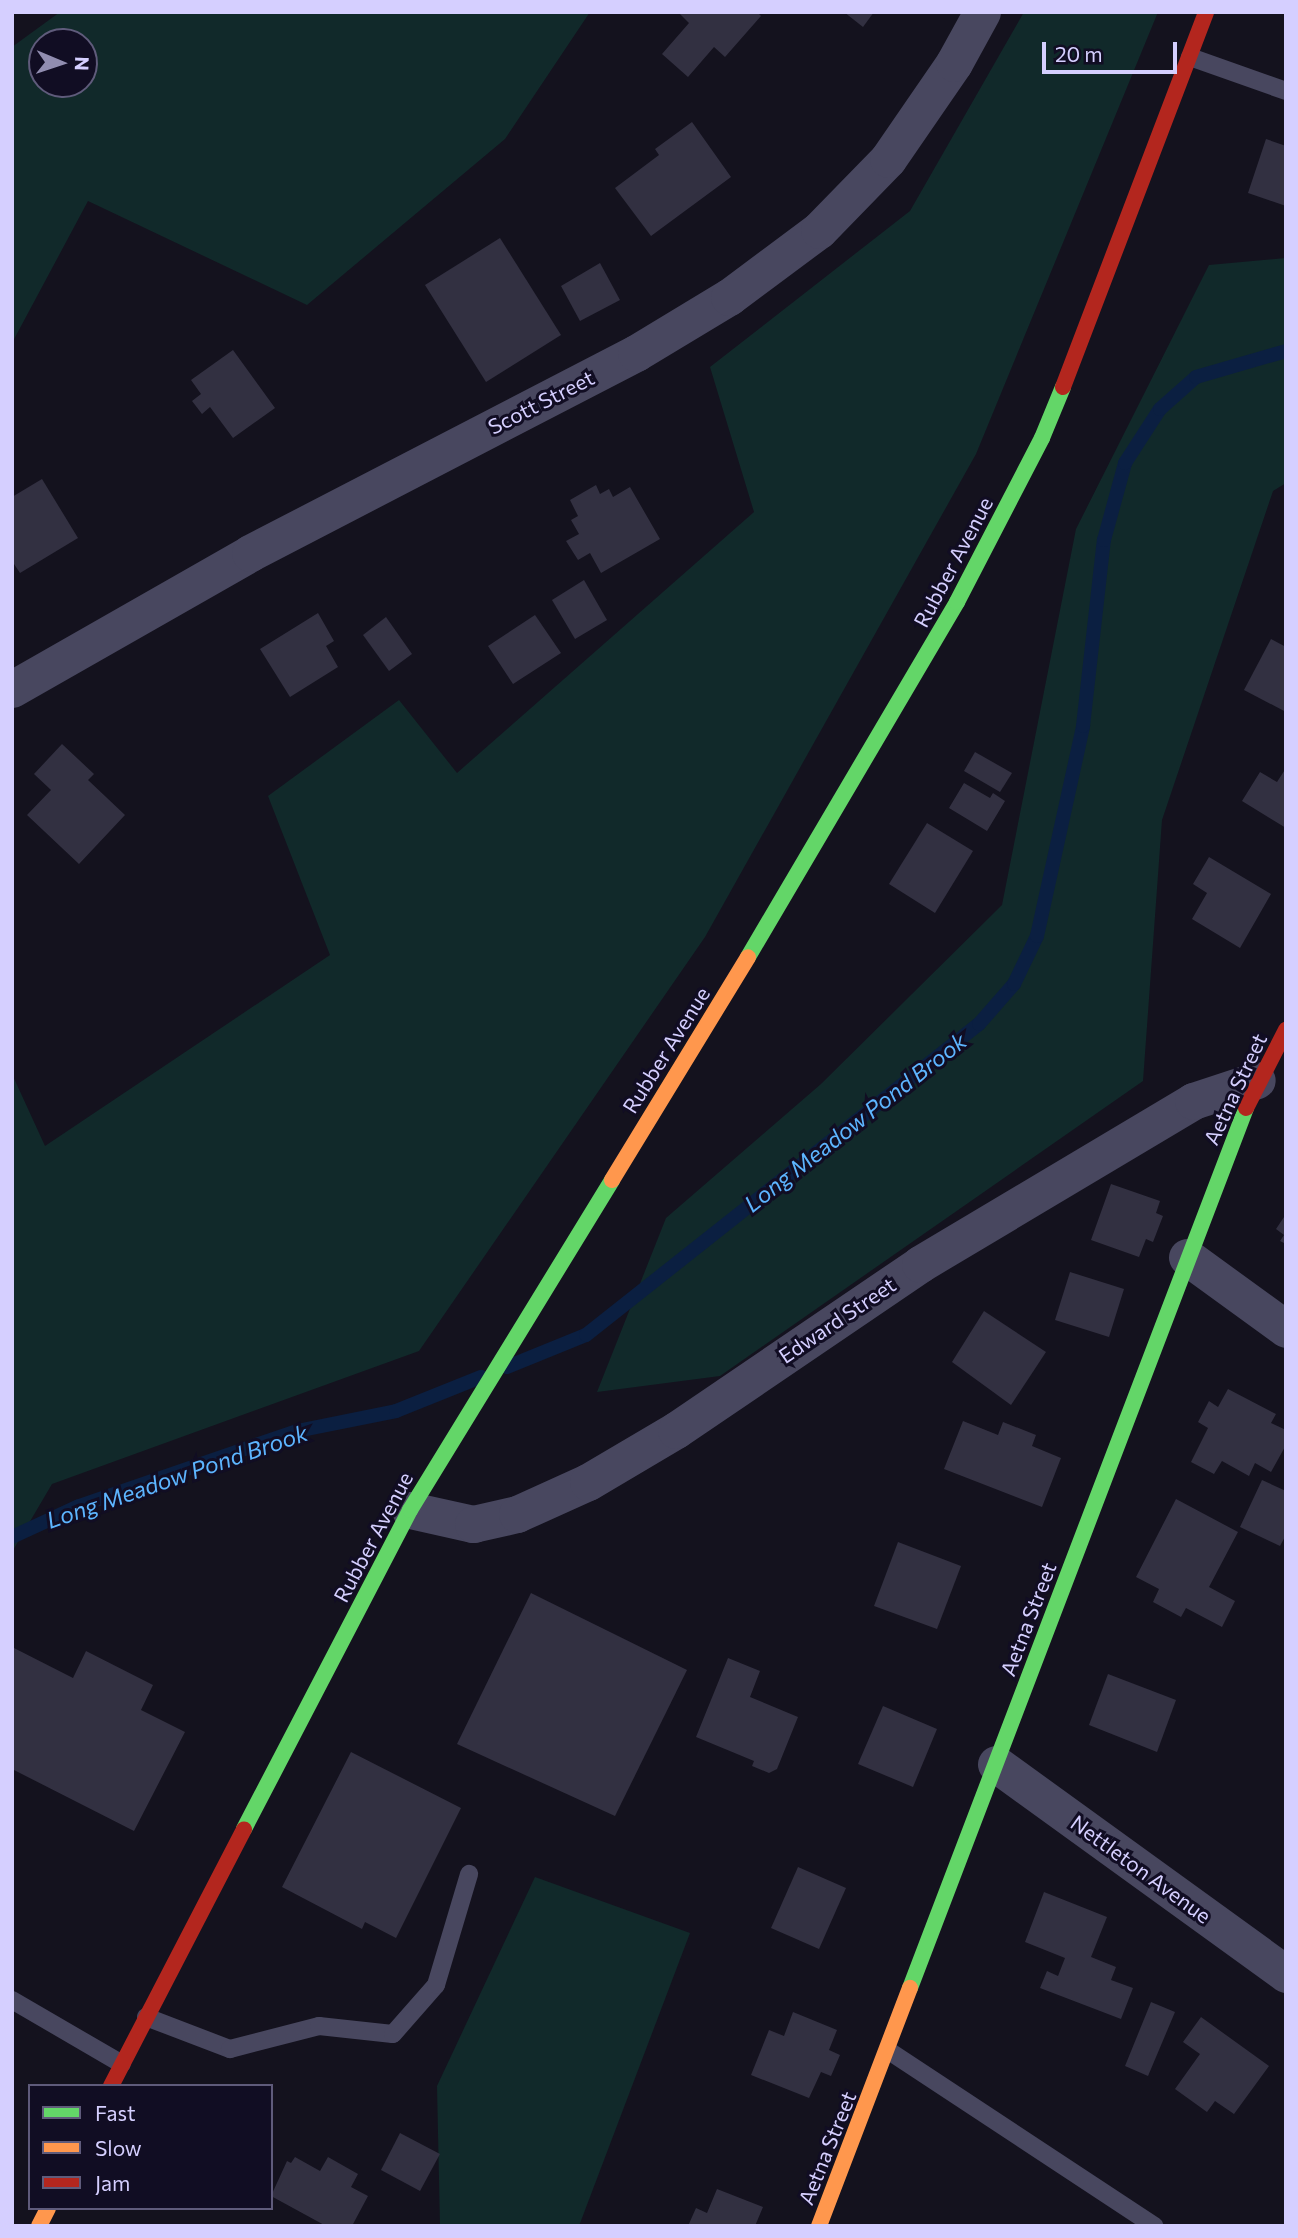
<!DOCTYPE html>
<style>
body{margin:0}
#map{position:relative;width:1298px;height:2238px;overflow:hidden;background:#14121e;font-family:Commissioner,sans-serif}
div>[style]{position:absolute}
.green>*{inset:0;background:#11292a}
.stream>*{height:14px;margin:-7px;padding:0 7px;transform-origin:7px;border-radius:7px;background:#0b1f41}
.building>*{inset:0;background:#323041}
.lane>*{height:18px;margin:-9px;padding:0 9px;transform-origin:9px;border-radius:9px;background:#48475f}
.street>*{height:37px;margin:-18.5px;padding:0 18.5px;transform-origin:18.5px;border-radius:18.5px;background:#48475f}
.fast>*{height:16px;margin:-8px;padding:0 8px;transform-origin:8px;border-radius:8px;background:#63d668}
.slow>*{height:16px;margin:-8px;padding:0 8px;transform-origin:8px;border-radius:8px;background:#ff974d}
.jam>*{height:16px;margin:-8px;padding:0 8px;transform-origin:8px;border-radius:8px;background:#b3261e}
span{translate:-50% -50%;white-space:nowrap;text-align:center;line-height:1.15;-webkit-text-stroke:6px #110d23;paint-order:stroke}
.street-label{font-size:21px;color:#d5cfff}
.water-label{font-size:23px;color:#5db5ff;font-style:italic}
.frame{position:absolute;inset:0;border:14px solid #d5cfff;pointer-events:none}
.legend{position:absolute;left:28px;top:2084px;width:245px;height:126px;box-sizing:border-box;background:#110d23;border:2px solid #5f5b7b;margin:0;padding:9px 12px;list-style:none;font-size:21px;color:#d5cfff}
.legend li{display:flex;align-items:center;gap:14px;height:35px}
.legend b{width:35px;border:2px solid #5f5b7b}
.north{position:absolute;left:28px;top:28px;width:70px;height:70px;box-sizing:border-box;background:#110d23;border:2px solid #5f5b7b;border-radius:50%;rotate:92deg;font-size:19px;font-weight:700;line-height:28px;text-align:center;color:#d5cfff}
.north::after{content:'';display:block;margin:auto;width:24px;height:32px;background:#918db0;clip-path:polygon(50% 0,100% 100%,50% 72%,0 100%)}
.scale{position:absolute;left:1042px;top:42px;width:135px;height:32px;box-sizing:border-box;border:4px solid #d5cfff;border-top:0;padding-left:9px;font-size:21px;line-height:24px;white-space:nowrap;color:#d5cfff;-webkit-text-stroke:5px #110d23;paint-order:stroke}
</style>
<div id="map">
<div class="green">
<i style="clip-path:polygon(evenodd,60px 12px,590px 12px,505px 139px,307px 305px,88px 201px,12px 343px,12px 47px,60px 12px,42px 42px,84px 42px,84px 84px,42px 84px,42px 42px)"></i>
<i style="clip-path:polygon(1024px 12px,1158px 12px,976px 454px,705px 937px,419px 1351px,52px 1484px,12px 1552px,12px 1074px,45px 1146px,330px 955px,268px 796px,399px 700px,457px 773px,754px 512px,710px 367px,910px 211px)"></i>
<i style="clip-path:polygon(1286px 258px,1286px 483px,1273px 491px,1162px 820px,1143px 1081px,720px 1376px,597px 1392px,666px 1218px,821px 1084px,1002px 905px,1076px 529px,1209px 265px)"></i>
<i style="clip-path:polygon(535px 1877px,690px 1933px,579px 2226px,440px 2226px,437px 2086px)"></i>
</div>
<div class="stream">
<i style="left:507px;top:1367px;width:85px;rotate:-22.1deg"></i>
<i style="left:586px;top:1335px;width:501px;rotate:-38.36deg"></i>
<i style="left:979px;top:1024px;width:53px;rotate:-48.8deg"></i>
<i style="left:1014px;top:984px;width:53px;rotate:-64.4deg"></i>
<i style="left:1037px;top:936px;width:215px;rotate:-77.6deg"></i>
<i style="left:1083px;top:726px;width:187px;rotate:-83.6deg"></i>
<i style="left:1104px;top:540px;width:80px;rotate:-74.7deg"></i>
<i style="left:1125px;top:463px;width:64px;rotate:-57.1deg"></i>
<i style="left:1160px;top:409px;width:48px;rotate:-41.6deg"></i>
<i style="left:1196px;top:377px;width:94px;rotate:-16.1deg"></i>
<i style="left:12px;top:1537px;width:74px;rotate:-24.8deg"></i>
<i style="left:79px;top:1506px;width:231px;rotate:-19deg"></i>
<i style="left:297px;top:1431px;width:101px;rotate:-11.4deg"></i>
<i style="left:396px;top:1411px;width:92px;rotate:-21.8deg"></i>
</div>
<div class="building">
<i style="clip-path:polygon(678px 12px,757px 12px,761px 16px,725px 57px,714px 47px,688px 77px,662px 54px,689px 23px)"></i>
<i style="clip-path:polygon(844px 12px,874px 12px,863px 27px)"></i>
<i style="clip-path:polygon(692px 122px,731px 177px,651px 236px,615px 188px,659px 155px,655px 149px)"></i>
<i style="clip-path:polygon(1266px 139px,1286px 146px,1286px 206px,1248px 193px)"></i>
<i style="clip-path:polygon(500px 238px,561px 335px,486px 382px,425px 285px)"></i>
<i style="clip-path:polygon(600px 263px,620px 300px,580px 321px,561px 286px)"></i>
<i style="clip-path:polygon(233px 350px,275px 408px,233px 438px,210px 407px,202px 414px,192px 401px,201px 394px,191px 380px)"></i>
<i style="clip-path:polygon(42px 479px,78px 538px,20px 573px,12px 561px,12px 497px)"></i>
<i style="clip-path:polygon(596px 485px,600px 494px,609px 489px,613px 497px,630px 487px,660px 539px,601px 573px,590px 553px,578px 560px,566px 541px,579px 534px,571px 520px,578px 516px,570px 500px)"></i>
<i style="clip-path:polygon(584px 580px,607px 620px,575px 639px,552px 600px)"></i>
<i style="clip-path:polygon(318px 613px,334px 641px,326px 646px,338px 667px,290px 697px,260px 649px)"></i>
<i style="clip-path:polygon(535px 615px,561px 653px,513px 684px,488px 646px)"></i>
<i style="clip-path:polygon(386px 617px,412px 654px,389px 671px,363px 635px)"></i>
<i style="clip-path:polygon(1271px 639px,1286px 647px,1286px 712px,1244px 690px)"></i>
<i style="clip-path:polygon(62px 744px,94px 774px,88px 780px,125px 815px,79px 864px,27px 815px,51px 790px,34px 774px)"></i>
<i style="clip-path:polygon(975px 752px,1012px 773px,1000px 792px,964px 771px)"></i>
<i style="clip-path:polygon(1286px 768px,1286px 828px,1242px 801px,1260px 772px,1277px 782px)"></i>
<i style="clip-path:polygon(964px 783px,990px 798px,993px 793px,1005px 801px,987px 831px,949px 808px)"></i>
<i style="clip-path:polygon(927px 823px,973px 851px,935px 913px,889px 884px)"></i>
<i style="clip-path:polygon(1209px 857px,1271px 894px,1240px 948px,1192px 919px,1207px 893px,1193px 884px)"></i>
<i style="clip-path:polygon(1111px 1184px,1160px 1201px,1156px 1213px,1163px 1216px,1153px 1242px,1146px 1239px,1139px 1257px,1091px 1240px)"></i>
<i style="clip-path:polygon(1286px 1214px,1286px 1244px,1280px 1241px,1284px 1235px,1276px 1229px)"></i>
<i style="clip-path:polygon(1070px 1272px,1124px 1289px,1109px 1337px,1055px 1320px)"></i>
<i style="clip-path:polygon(984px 1311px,1046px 1352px,1011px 1405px,952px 1362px)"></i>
<i style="clip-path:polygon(1228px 1389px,1276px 1414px,1271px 1423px,1286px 1430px,1286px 1445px,1271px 1472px,1255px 1463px,1249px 1476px,1222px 1461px,1214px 1474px,1191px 1462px,1208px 1428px,1198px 1422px,1209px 1401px,1218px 1407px)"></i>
<i style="clip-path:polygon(963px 1421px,998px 1435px,1003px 1422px,1036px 1435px,1032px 1446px,1061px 1458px,1042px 1507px,944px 1469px)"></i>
<i style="clip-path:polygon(1262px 1480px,1286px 1491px,1286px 1535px,1280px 1546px,1240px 1527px)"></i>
<i style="clip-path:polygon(1176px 1499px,1238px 1532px,1209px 1587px,1235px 1601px,1222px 1627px,1186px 1608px,1181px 1617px,1153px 1602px,1159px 1589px,1136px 1577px)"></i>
<i style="clip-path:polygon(898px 1542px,961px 1566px,937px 1629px,874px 1606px)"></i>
<i style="clip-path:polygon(531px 1593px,687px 1670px,615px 1816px,457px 1744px)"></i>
<i style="clip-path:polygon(12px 1647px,73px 1678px,86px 1651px,153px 1685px,141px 1710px,185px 1732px,134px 1831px,12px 1769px)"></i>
<i style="clip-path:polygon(728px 1658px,760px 1671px,750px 1697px,798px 1717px,777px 1769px,769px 1773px,752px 1766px,754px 1761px,696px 1737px)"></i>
<i style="clip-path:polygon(1108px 1674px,1176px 1700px,1157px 1752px,1089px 1725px)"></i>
<i style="clip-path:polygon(883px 1706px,937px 1729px,913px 1787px,858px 1764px)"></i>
<i style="clip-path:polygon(351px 1752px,461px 1808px,396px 1938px,365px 1922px,362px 1929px,282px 1887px)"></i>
<i style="clip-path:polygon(798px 1867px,846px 1888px,819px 1949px,771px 1928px)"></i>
<i style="clip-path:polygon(1044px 1892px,1107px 1917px,1091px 1957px,1116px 1967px,1111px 1980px,1133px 1988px,1121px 2019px,1040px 1988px,1047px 1971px,1058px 1976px,1065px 1958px,1025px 1942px)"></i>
<i style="clip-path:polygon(1151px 2002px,1175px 2012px,1148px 2076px,1125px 2066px)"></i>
<i style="clip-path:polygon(793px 2012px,837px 2030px,829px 2050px,840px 2055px,831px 2076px,821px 2072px,809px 2098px,751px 2075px,769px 2030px,784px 2036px)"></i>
<i style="clip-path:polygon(1201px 2017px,1269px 2066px,1234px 2114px,1215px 2101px,1207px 2112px,1175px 2089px,1200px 2054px,1183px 2042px)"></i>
<i style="clip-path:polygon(400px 2133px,440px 2154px,420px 2191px,381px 2170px)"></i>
<i style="clip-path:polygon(295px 2157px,320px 2171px,328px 2157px,358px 2174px,351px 2187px,368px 2196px,352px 2226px,326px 2226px,271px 2196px,287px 2161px,291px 2163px)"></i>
<i style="clip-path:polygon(717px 2189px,763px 2207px,755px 2226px,688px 2226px,696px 2208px,707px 2213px)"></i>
</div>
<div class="lane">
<i style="left:1190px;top:57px;width:102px;rotate:19.5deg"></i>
<i style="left:12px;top:2000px;width:127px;rotate:30.2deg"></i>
<i style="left:146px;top:2017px;width:90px;rotate:20.9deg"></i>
<i style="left:230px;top:2049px;width:92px;rotate:-14.5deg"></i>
<i style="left:319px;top:2026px;width:74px;rotate:6.2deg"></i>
<i style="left:393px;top:2034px;width:65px;rotate:-48.7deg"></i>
<i style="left:436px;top:1985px;width:116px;rotate:-73.4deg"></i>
<i style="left:889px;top:2051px;width:318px;rotate:33.4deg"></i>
</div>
<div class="street">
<i style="left:12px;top:689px;width:274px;rotate:-29.7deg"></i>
<i style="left:250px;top:553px;width:435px;rotate:-27.4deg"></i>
<i style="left:636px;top:353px;width:109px;rotate:-31.1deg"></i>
<i style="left:729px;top:297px;width:112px;rotate:-36.7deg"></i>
<i style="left:819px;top:230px;width:99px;rotate:-45.8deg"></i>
<i style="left:888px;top:159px;width:116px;rotate:-55.5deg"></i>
<i style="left:954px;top:63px;width:58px;rotate:-61.2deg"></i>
<i style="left:1187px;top:1257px;width:122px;rotate:36deg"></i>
<i style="left:410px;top:1510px;width:65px;rotate:12.5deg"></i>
<i style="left:473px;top:1524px;width:45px;rotate:-12.8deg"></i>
<i style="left:517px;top:1514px;width:78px;rotate:-24.3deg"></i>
<i style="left:588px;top:1482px;width:102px;rotate:-30.6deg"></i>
<i style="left:676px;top:1430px;width:295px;rotate:-34.2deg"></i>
<i style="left:920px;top:1264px;width:318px;rotate:-30.8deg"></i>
<i style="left:1193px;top:1101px;width:67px;rotate:-18.2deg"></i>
<i style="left:996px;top:1764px;width:358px;rotate:35.9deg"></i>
</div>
<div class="fast">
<i style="left:748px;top:957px;width:412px;rotate:-59.5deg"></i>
<i style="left:957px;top:602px;width:185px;rotate:-62.6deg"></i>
<i style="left:1042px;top:438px;width:55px;rotate:-67.6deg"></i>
<i style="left:244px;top:1829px;width:360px;rotate:-62.5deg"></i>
<i style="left:410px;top:1510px;width:387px;rotate:-58.5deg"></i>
<i style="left:910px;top:1988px;width:942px;rotate:-69.1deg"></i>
</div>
<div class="slow">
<i style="left:612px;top:1180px;width:261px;rotate:-58.6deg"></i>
<i style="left:39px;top:2226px;width:20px;rotate:-63deg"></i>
<i style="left:819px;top:2226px;width:255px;rotate:-69.1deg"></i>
</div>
<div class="jam">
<i style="left:1063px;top:387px;width:401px;rotate:-69.1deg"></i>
<i style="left:1246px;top:1108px;width:88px;rotate:-62.9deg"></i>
<i style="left:111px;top:2086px;width:289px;rotate:-62.6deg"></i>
</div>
<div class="street-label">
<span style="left:541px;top:402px;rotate:-27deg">Scott Street</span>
<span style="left:953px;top:562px;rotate:-62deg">Rubber Avenue</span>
<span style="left:666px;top:1050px;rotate:-58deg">Rubber Avenue</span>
<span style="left:1235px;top:1089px;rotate:-65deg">Aetna Street</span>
<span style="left:837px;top:1320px;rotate:-34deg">Edward Street</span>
<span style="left:373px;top:1537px;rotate:-62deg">Rubber Avenue</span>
<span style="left:1028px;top:1619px;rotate:-69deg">Aetna Street</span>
<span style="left:1141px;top:1869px;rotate:36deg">Nettleton Avenue</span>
<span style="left:827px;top:2148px;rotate:-68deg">Aetna Street</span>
</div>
<div class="water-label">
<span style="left:855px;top:1122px;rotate:-38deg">Long Meadow Pond Brook</span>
<span style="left:177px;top:1476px;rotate:-19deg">Long Meadow Pond Brook</span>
</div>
<div class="frame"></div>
<ul class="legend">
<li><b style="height:9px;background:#63d668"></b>Fast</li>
<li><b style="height:9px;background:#ff974d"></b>Slow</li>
<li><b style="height:9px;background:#b3261e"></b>Jam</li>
</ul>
<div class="north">N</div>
<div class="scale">20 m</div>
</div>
